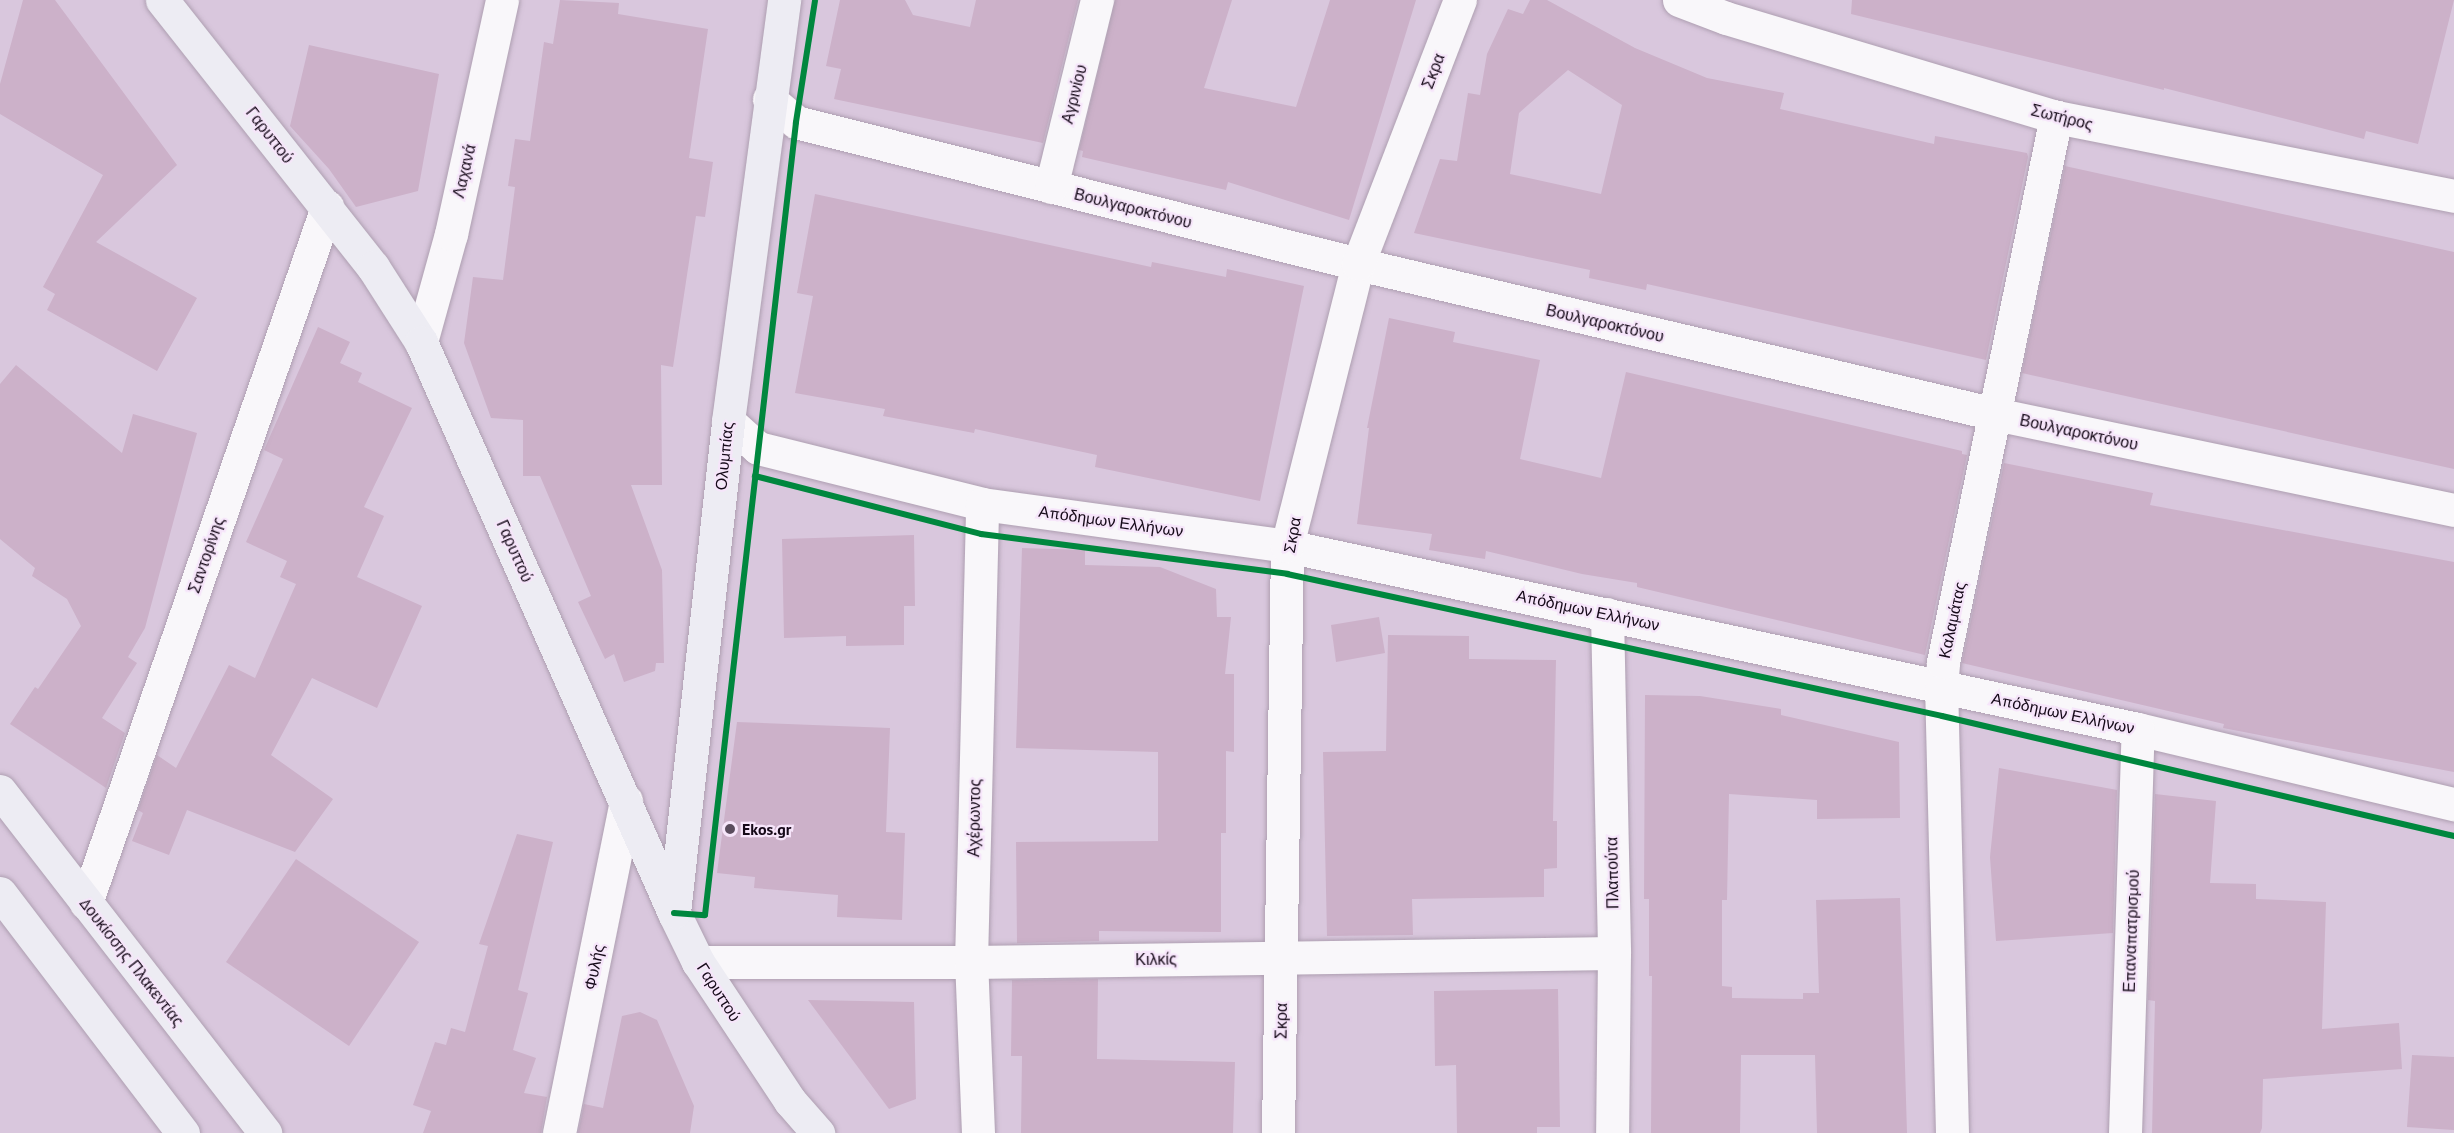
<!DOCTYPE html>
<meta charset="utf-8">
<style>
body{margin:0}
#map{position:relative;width:2454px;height:1133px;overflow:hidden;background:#d9c7dd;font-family:"PT Sans",sans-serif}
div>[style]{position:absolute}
.building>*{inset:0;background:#ccb1c9}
.roads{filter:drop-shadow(0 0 2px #ae9fb1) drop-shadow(0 0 2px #ae9fb1)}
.street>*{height:33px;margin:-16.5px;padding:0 16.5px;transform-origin:16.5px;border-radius:16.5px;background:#f9f7fa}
.secondary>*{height:33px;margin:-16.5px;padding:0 16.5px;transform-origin:16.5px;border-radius:16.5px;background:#edecf3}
.cycleway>*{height:6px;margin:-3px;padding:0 3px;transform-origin:3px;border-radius:3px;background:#00873e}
.dots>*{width:16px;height:16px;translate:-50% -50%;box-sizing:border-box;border:3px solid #f6e5fa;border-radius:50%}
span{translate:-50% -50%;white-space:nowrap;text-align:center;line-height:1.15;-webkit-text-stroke:4.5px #f6e5fa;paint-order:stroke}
.street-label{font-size:16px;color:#150918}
.poi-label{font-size:16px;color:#150918;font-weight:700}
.left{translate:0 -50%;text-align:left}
</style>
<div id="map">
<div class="building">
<i style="clip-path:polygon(23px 0,55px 0,177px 165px,96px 242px,197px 298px,157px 371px,47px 310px,55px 294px,43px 287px,103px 175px,0 114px,0 84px)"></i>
<i style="clip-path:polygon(560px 0,619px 3px,618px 14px,708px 29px,689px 158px,713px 162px,705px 217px,696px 216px,673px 367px,661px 365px,662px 485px,631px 485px,662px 570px,664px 663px,656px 663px,655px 671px,624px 682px,614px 654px,605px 659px,578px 602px,591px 596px,540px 476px,523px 476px,523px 420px,491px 418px,464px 343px,473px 277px,503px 280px,515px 187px,508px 186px,515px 139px,530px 141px,544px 42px,553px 44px)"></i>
<i style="clip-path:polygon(840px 0,905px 0,913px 15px,970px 27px,976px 0,1078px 0,1043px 143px,834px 99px,841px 69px,826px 66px)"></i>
<i style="clip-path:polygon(1115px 0,1232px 0,1204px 88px,1296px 107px,1330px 0,1416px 0,1349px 220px,1228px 182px,1226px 190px,1082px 157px,1083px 151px,1079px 150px)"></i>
<i style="clip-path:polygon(evenodd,1530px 0,1547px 0,1635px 48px,1707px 78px,1784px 93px,1780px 109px,1934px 144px,1935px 136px,2027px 153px,2028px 157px,1986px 360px,1647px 284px,1646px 290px,1589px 278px,1590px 270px,1414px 233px,1440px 159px,1457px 161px,1468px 93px,1480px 95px,1487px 54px,1508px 9px,1523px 14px,1530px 0,1568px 70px,1622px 105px,1601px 194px,1510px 174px,1519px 113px,1568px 70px)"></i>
<i style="clip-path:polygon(1852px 0,2454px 0,2418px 144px,2366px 131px,2364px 139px,2164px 88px,2164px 90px,1851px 14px)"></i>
<i style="clip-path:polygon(309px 45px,439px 74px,418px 191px,356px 207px,329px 169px,290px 126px)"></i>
<i style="clip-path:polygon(2065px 166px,2454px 252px,2454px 469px,2022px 373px)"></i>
<i style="clip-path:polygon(815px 194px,1151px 267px,1152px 262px,1226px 277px,1227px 269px,1304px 286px,1260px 501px,1095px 467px,1097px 455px,975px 429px,974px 433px,883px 416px,885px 409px,795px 393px,813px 296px,797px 293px)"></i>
<i style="clip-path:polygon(1389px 318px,1455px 332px,1453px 342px,1540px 360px,1520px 459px,1601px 478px,1626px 372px,1962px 451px,1962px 454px,1967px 455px,1925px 655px,1637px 587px,1637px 583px,1582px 574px,1486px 551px,1485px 559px,1429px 550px,1432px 534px,1357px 524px,1369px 428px,1367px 428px)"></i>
<i style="clip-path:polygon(318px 327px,350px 342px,340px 363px,362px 373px,358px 382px,412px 408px,364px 507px,384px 516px,357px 577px,422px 606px,377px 708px,312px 678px,271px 755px,333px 799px,295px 852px,187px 810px,169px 855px,132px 841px,143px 813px,138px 810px,157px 755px,176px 768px,229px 665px,255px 678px,296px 584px,280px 577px,287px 561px,246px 542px,283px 459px,264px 450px)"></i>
<i style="clip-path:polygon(16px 365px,122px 453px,133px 414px,197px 433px,145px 628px,128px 657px,137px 663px,102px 718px,125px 733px,106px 788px,10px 724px,35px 687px,38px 689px,81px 626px,67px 599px,32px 576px,35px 568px,0 539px,0 384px)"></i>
<i style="clip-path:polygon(2004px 463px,2153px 493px,2150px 505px,2454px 562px,2454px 772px,2223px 728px,2224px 724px,1962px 663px)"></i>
<i style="clip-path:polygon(914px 535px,915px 606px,904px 606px,904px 645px,846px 646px,846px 636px,784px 638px,782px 539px)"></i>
<i style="clip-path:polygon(1022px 548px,1085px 550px,1085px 565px,1160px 567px,1216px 589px,1217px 617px,1231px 617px,1225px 674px,1234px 674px,1234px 752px,1226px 751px,1226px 833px,1221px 833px,1221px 932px,1099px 931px,1099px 941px,1017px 943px,1016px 842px,1158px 841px,1158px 752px,1016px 748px)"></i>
<i style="clip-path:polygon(1379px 617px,1385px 653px,1336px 662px,1331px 625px)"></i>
<i style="clip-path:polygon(1388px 635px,1469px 636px,1469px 659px,1556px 660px,1553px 821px,1557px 821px,1557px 868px,1544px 869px,1544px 897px,1412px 899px,1413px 935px,1327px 936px,1323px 752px,1386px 751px)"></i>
<i style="clip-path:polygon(1645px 695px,1700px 696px,1781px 709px,1781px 715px,1899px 742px,1900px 818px,1817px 819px,1817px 800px,1729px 794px,1727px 900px,1722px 900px,1722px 986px,1732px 987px,1732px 998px,1803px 999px,1803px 993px,1819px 993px,1816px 900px,1900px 898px,1907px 1133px,1817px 1133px,1815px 1055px,1741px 1055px,1740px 1133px,1651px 1133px,1652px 976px,1649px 976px,1649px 899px,1644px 899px)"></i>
<i style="clip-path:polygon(737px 722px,890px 728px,886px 832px,905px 833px,902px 920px,837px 917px,838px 895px,754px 888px,755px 877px,717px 873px)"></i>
<i style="clip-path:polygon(1999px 768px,2117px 790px,2113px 933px,1996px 941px,1990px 857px)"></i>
<i style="clip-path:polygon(2155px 794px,2216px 801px,2210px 883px,2256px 884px,2256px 899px,2326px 902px,2322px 1029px,2399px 1023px,2402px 1069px,2263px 1079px,2262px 1128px,2260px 1133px,2152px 1133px,2155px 1001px,2148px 1000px)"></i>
<i style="clip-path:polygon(517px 834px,553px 842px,518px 990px,528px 993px,513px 1050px,536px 1058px,524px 1093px,547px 1097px,541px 1133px,423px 1133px,431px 1111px,413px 1105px,435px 1042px,446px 1045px,451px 1028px,465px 1032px,488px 946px,479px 944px)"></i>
<i style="clip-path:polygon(296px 859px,419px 942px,349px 1046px,226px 962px)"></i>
<i style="clip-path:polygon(1098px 979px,1097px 1059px,1235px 1062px,1233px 1133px,1021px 1133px,1022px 1056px,1011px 1056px,1012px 980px)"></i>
<i style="clip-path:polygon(1558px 989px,1560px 1127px,1537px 1127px,1537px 1133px,1457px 1133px,1456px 1065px,1435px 1066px,1434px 991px)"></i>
<i style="clip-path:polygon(808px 1000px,914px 1002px,916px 1099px,889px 1109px)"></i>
<i style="clip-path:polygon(640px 1012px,657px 1020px,694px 1106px,690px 1133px,578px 1133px,584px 1104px,603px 1108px,622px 1016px)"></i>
<i style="clip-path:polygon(2412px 1055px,2454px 1057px,2454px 1130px,2407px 1127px)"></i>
</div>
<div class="roads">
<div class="street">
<i style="left:1679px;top:0;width:50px;rotate:21deg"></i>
<i style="left:1726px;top:18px;width:345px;rotate:16.7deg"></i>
<i style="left:2056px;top:117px;width:406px;rotate:11.2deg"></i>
<i style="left:769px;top:99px;width:35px;rotate:40deg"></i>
<i style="left:796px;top:122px;width:580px;rotate:14.18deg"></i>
<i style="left:1358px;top:264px;width:654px;rotate:13.25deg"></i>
<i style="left:1995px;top:414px;width:469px;rotate:11.8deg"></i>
<i style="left:1051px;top:187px;width:193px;rotate:-76.2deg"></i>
<i style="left:421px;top:342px;width:112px;rotate:-74.5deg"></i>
<i style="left:451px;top:234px;width:239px;rotate:-77.7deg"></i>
<i style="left:728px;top:421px;width:40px;rotate:42deg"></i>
<i style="left:758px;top:448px;width:231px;rotate:14deg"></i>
<i style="left:982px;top:504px;width:308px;rotate:7.8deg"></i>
<i style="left:1287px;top:546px;width:870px;rotate:12.14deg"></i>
<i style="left:2138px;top:729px;width:325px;rotate:13.4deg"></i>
<i style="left:1607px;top:614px;width:339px;rotate:88.8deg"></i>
<i style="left:1614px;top:953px;width:180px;rotate:90.6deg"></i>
<i style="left:86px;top:903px;width:737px;rotate:-70.9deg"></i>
<i style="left:698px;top:962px;width:273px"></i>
<i style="left:971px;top:962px;width:643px;rotate:-0.8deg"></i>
<i style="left:559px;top:1133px;width:339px;rotate:-78.6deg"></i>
<i style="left:978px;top:1133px;width:171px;rotate:-92.3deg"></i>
<i style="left:971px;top:962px;width:458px;rotate:-88.6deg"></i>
<i style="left:1278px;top:1133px;width:587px;rotate:-89.12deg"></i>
<i style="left:1287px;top:546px;width:291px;rotate:-75.9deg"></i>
<i style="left:1358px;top:264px;width:283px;rotate:-68.9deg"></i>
<i style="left:1952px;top:1133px;width:446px;rotate:-91.4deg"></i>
<i style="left:1941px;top:687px;width:25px;rotate:-85deg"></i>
<i style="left:1943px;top:662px;width:557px;rotate:-78.29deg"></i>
<i style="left:2125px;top:1133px;width:404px;rotate:-88.2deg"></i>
</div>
<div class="secondary">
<i style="left:162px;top:0;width:340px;rotate:51.7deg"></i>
<i style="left:373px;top:267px;width:89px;rotate:57.4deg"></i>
<i style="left:421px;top:342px;width:625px;rotate:66.1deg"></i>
<i style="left:674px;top:913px;width:55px;rotate:63.9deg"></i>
<i style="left:698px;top:962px;width:167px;rotate:56.5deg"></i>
<i style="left:790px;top:1101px;width:43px;rotate:48.8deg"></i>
<i style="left:0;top:791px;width:433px;rotate:52.2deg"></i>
<i style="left:0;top:893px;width:302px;rotate:52.7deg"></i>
<i style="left:674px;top:912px;width:494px;rotate:-83.7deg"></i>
<i style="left:728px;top:421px;width:425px;rotate:-82.4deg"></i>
</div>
</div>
<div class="cycleway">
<i style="left:755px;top:476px;width:233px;rotate:14.4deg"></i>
<i style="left:981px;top:534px;width:309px;rotate:7.4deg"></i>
<i style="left:1287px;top:574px;width:670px;rotate:12.23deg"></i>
<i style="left:1942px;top:716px;width:526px;rotate:13.19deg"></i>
<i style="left:674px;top:913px;width:31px;rotate:4deg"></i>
<i style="left:705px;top:915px;width:798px;rotate:-83.45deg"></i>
<i style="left:796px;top:122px;width:123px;rotate:-81.1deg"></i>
</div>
<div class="dots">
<i style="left:730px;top:829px;background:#5a4c5d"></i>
</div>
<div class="street-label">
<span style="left:1433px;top:71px;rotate:-69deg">Σκρα</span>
<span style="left:1074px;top:94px;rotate:-76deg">Αγρινίου</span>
<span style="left:2062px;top:117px;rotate:14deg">Σωτήρος</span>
<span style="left:270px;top:135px;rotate:52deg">Γαρυττού</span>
<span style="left:464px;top:171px;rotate:-77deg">Λαχανά</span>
<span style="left:1133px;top:208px;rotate:14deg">Βουλγαροκτόνου</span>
<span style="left:1605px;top:323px;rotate:13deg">Βουλγαροκτόνου</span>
<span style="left:2079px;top:432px;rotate:12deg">Βουλγαροκτόνου</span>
<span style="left:724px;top:456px;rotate:-84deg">Ολυμπίας</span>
<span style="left:1111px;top:521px;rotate:8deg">Απόδημων Ελλήνων</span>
<span style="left:1292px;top:535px;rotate:-80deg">Σκρα</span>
<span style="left:515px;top:551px;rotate:66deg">Γαρυττού</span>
<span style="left:206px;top:555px;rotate:-71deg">Σαντορίνης</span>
<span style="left:1588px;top:610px;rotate:12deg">Απόδημων Ελλήνων</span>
<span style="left:1952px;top:620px;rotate:-78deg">Καλαμάτας</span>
<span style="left:2063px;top:713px;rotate:12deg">Απόδημων Ελλήνων</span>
<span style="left:974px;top:818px;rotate:-89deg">Αχέρωντος</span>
<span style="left:1612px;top:873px;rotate:-91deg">Πλαπούτα</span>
<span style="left:2131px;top:931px;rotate:-88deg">Επαναπατρισμού</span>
<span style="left:1156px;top:959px;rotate:-1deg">Κιλκίς</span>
<span style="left:132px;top:962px;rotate:52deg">Δουκίσσης Πλακεντίας</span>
<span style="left:594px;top:967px;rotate:-78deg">Φυλής</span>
<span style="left:719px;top:992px;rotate:57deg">Γαρυττού</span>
<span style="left:1281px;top:1021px;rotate:-89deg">Σκρα</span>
</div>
<div class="poi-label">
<span class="left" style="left:742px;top:829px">Ekos.gr</span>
</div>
</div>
